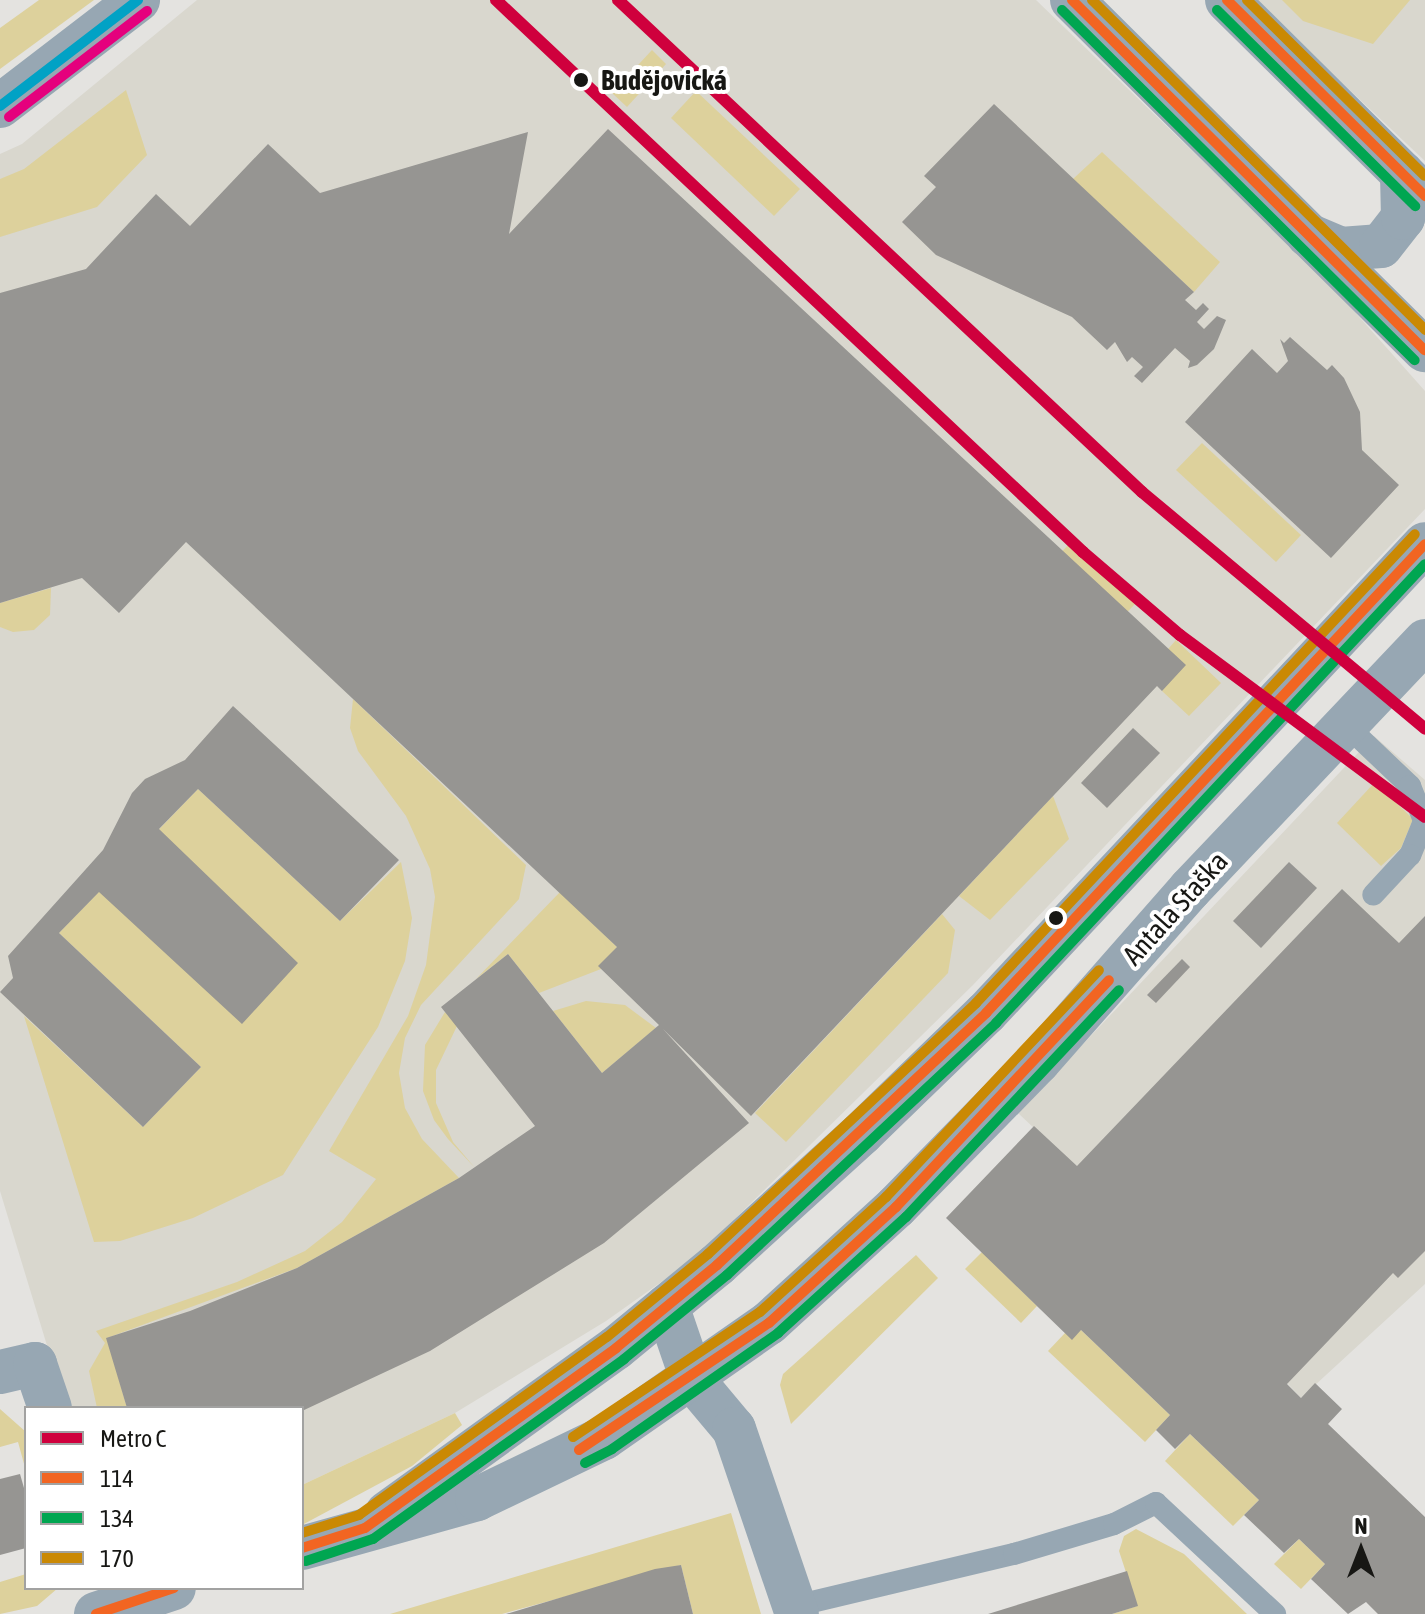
<!DOCTYPE html>
<meta charset="utf-8">
<style>
body{margin:0}
#map{position:relative;width:1425px;height:1614px;overflow:hidden;background:#e4e3e0;font-family:"Asap Condensed",sans-serif}
div>[style]{position:absolute}
.built>*{inset:0;background:#d9d7ce}
.green>*{inset:0;background:#ddd19c}
.building>*{inset:0;background:#969592}
.service>*{height:22px;margin:-11px;padding:0 11px;transform-origin:11px;border-radius:11px;background:#97a7b3}
.minor>*{height:44px;margin:-22px;padding:0 22px;transform-origin:22px;border-radius:22px;background:#97a7b3}
.tertiary>*{height:44px;margin:-22px;padding:0 22px;transform-origin:22px;border-radius:22px;background:#97a7b3}
.bus-1>*{height:10px;margin:-5px;padding:0 5px;transform-origin:5px;border-radius:5px;background:#f26522}
.bus-2>*{height:10px;margin:-5px;padding:0 5px;transform-origin:5px;border-radius:5px;background:#00a651}
.bus-3>*{height:10px;margin:-5px;padding:0 5px;transform-origin:5px;border-radius:5px;background:#ca8904}
.bus-4>*{height:10px;margin:-5px;padding:0 5px;transform-origin:5px;border-radius:5px;background:#01a2c5}
.bus-5>*{height:10px;margin:-5px;padding:0 5px;transform-origin:5px;border-radius:5px;background:#e5007d}
.metro-1>*{height:12px;margin:-6px;padding:0 6px;transform-origin:6px;border-radius:6px;background:#cf003d}
.dots>*{width:22px;height:22px;translate:-50% -50%;box-sizing:border-box;border:4px solid #fff;border-radius:50%}
span{translate:-50% -50%;white-space:nowrap;text-align:center;line-height:1.15;-webkit-text-stroke:8px #fff;paint-order:stroke}
.stop-label{font-size:28px;color:#171714;font-weight:700}
.left{translate:0 -50%;text-align:left}
.street-label{font-size:28px;color:#171714}
.legend{position:absolute;left:24px;top:1406px;width:280px;height:184px;box-sizing:border-box;background:#fff;border:2px solid #a2a2a1;margin:0;padding:10px 14px;list-style:none;font-size:24px;color:#171714}
.legend li{display:flex;align-items:center;gap:16px;height:40px}
.legend b{width:40px;border:2px solid #a2a2a1}
.north{position:absolute;left:1321px;top:1510px;width:80px;height:80px;-webkit-text-stroke:6px #fff;paint-order:stroke;rotate:0deg;font-size:22px;font-weight:700;line-height:32px;text-align:center;color:#171714}
.north::after{content:'';display:block;margin:auto;width:28px;height:36px;background:#171714;clip-path:polygon(50% 0,100% 100%,50% 72%,0 100%)}
</style>
<div id="map">
<div class="built">
<i style="clip-path:polygon(197px 0,1036px 0,1330px 284px,1425px 391px,1425px 509px,973px 985px,695px 1258px,606px 1321px,455px 1413px,302px 1485px,302px 1408px,66px 1408px,0 1191px,0 154px,22px 144px)"></i>
<i style="clip-path:polygon(1257px 0,1425px 0,1425px 161px,1304px 47px)"></i>
<i style="clip-path:polygon(1374px 736px,1425px 780px,1425px 1284px,1301px 1398px,1160px 1247px,1018px 1113px)"></i>
</div>
<div class="green">
<i style="clip-path:polygon(39px 0,94px 0,0 69px,0 28px)"></i>
<i style="clip-path:polygon(1282px 0,1410px 0,1373px 44px,1303px 21px)"></i>
<i style="clip-path:polygon(652px 50px,666px 64px,627px 107px,612px 93px)"></i>
<i style="clip-path:polygon(126px 90px,147px 155px,97px 207px,0 237px,0 179px,24px 169px)"></i>
<i style="clip-path:polygon(696px 91px,800px 189px,774px 216px,671px 118px)"></i>
<i style="clip-path:polygon(1102px 152px,1220px 262px,1194px 292px,1073px 179px)"></i>
<i style="clip-path:polygon(1202px 443px,1301px 535px,1276px 562px,1176px 470px)"></i>
<i style="clip-path:polygon(1070px 543px,1135px 604px,1104px 636px,1040px 575px)"></i>
<i style="clip-path:polygon(51px 588px,50px 615px,34px 630px,13px 632px,0 627px,0 603px)"></i>
<i style="clip-path:polygon(1176px 640px,1221px 683px,1189px 716px,1162px 691px,1169px 682px,1162px 656px)"></i>
<i style="clip-path:polygon(353px 699px,526px 865px,519px 899px,421px 1005px,405px 1038px,399px 1073px,405px 1108px,422px 1139px,459px 1178px,297px 1268px,107px 1338px,127px 1408px,97px 1408px,89px 1371px,105px 1343px,96px 1331px,237px 1282px,305px 1251px,342px 1222px,376px 1179px,329px 1151px,408px 1016px,426px 965px,435px 897px,430px 869px,406px 816px,358px 751px,350px 728px)"></i>
<i style="clip-path:polygon(1375px 782px,1413px 819px,1401px 848px,1381px 866px,1337px 823px)"></i>
<i style="clip-path:polygon(198px 789px,340px 921px,401px 862px,412px 918px,405px 961px,378px 1027px,283px 1175px,193px 1218px,120px 1241px,94px 1242px,24px 1016px,143px 1127px,201px 1067px,59px 933px)"></i>
<i style="clip-path:polygon(1053px 796px,1069px 839px,990px 920px,959px 896px)"></i>
<i style="clip-path:polygon(560px 892px,617px 947px,601px 969px,539px 993px,508px 954px,476px 979px)"></i>
<i style="clip-path:polygon(942px 914px,955px 930px,948px 973px,786px 1142px,755px 1113px)"></i>
<i style="clip-path:polygon(586px 1001px,625px 1005px,656px 1028px,602px 1073px,553px 1011px)"></i>
<i style="clip-path:polygon(445px 1012px,457px 1026px,436px 1070px,436px 1103px,453px 1142px,475px 1168px,448px 1139px,434px 1120px,423px 1091px,425px 1045px)"></i>
<i style="clip-path:polygon(982px 1252px,1037px 1306px,1021px 1323px,965px 1269px)"></i>
<i style="clip-path:polygon(916px 1255px,938px 1278px,791px 1424px,780px 1385px,783px 1374px)"></i>
<i style="clip-path:polygon(1081px 1330px,1170px 1415px,1145px 1442px,1048px 1351px,1065px 1333px)"></i>
<i style="clip-path:polygon(0 1409px,26px 1432px,26px 1471px,18px 1442px,0 1447px)"></i>
<i style="clip-path:polygon(455px 1413px,462px 1425px,412px 1466px,302px 1525px,302px 1485px)"></i>
<i style="clip-path:polygon(1190px 1434px,1259px 1500px,1233px 1526px,1165px 1461px)"></i>
<i style="clip-path:polygon(731px 1513px,761px 1614px,693px 1614px,681px 1565px,502px 1614px,390px 1614px)"></i>
<i style="clip-path:polygon(1136px 1529px,1184px 1554px,1247px 1614px,1112px 1614px,1137px 1606px,1119px 1551px,1124px 1536px)"></i>
<i style="clip-path:polygon(1299px 1539px,1325px 1564px,1301px 1589px,1274px 1564px)"></i>
<i style="clip-path:polygon(26px 1574px,26px 1588px,58px 1588px,37px 1606px,0 1614px,0 1582px)"></i>
</div>
<div class="building">
<i style="clip-path:polygon(994px 104px,1194px 292px,1185px 300px,1196px 310px,1203px 303px,1209px 309px,1197px 322px,1204px 329px,1217px 316px,1226px 320px,1214px 349px,1197px 365px,1188px 368px,1190px 361px,1175px 348px,1142px 383px,1134px 376px,1143px 367px,1132px 357px,1127px 362px,1115px 342px,1107px 350px,1072px 317px,936px 255px,902px 222px,936px 187px,924px 176px)"></i>
<i style="clip-path:polygon(608px 129px,1186px 665px,1162px 691px,1157px 686px,751px 1116px,663px 1029px,749px 1123px,604px 1243px,430px 1351px,302px 1411px,127px 1408px,106px 1338px,190px 1311px,297px 1268px,459px 1178px,535px 1126px,441px 1007px,508px 954px,602px 1073px,659px 1025px,598px 966px,617px 947px,186px 542px,119px 613px,82px 578px,0 603px,0 293px,86px 269px,156px 194px,190px 226px,268px 144px,320px 193px,528px 132px,509px 234px)"></i>
<i style="clip-path:polygon(1290px 337px,1327px 370px,1332px 365px,1344px 378px,1360px 412px,1362px 450px,1399px 485px,1331px 558px,1185px 422px,1252px 349px,1277px 373px,1288px 361px,1280px 339px,1284px 343px)"></i>
<i style="clip-path:polygon(233px 706px,399px 860px,340px 921px,198px 789px,159px 829px,298px 963px,242px 1024px,99px 892px,59px 933px,201px 1067px,143px 1127px,0 992px,13px 978px,8px 956px,103px 850px,132px 793px,145px 779px,185px 760px)"></i>
<i style="clip-path:polygon(1133px 728px,1160px 753px,1107px 808px,1081px 783px)"></i>
<i style="clip-path:polygon(1289px 862px,1317px 888px,1261px 948px,1233px 921px)"></i>
<i style="clip-path:polygon(1342px 889px,1399px 943px,1425px 916px,1425px 1251px,1398px 1278px,1393px 1273px,1287px 1384px,1301px 1398px,1315px 1383px,1342px 1409px,1328px 1424px,1425px 1517px,1425px 1614px,1378px 1614px,1366px 1602px,1348px 1614px,1311px 1579px,1325px 1564px,1299px 1539px,1284px 1553px,1244px 1515px,1259px 1500px,1190px 1434px,1175px 1449px,1156px 1430px,1170px 1415px,1081px 1330px,1072px 1340px,946px 1218px,1034px 1126px,1077px 1166px)"></i>
<i style="clip-path:polygon(1182px 959px,1190px 967px,1156px 1003px,1147px 995px)"></i>
<i style="clip-path:polygon(20px 1474px,26px 1495px,26px 1548px,0 1555px,0 1479px)"></i>
<i style="clip-path:polygon(681px 1565px,693px 1614px,506px 1614px,655px 1569px)"></i>
<i style="clip-path:polygon(1127px 1571px,1138px 1606px,1112px 1614px,988px 1614px)"></i>
</div>
<div class="service">
<i style="left:1345px;top:724px;width:90px;rotate:43.6deg"></i>
<i style="left:1410px;top:786px;width:38px;rotate:68deg"></i>
<i style="left:1424px;top:821px;width:37px;rotate:112deg"></i>
<i style="left:1410px;top:855px;width:54px;rotate:132.8deg"></i>
<i style="left:795px;top:1606px;width:225px;rotate:-13.4deg"></i>
<i style="left:1014px;top:1554px;width:104px;rotate:-16.7deg"></i>
<i style="left:1114px;top:1524px;width:47px;rotate:-26.6deg"></i>
<i style="left:1156px;top:1503px;width:163px;rotate:43deg"></i>
</div>
<div class="minor">
<i style="left:667px;top:1306px;width:77px;rotate:71.1deg"></i>
<i style="left:692px;top:1379px;width:65px;rotate:50deg"></i>
<i style="left:734px;top:1429px;width:195px;rotate:71.2deg"></i>
<i style="left:0;top:1372px;width:36px;rotate:-13deg"></i>
<i style="left:35px;top:1364px;width:46px;rotate:71.2deg"></i>
</div>
<div class="tertiary">
<i style="left:1072px;top:0;width:497px;rotate:44.8deg"></i>
<i style="left:1227px;top:0;width:279px;rotate:44.7deg"></i>
<i style="left:0;top:106px;width:174px;rotate:-37.5deg"></i>
<i style="left:1308px;top:235px;width:36px;rotate:23deg"></i>
<i style="left:1341px;top:249px;width:40px;rotate:-4.3deg"></i>
<i style="left:1381px;top:246px;width:36px;rotate:-52deg"></i>
<i style="left:1403px;top:218px;width:45px;rotate:-91.3deg"></i>
<i style="left:387px;top:1513px;width:282px;rotate:-35.8deg"></i>
<i style="left:616px;top:1348px;width:131px;rotate:-39.4deg"></i>
<i style="left:717px;top:1265px;width:195px;rotate:-42.3deg"></i>
<i style="left:861px;top:1134px;width:174px;rotate:-44.1deg"></i>
<i style="left:986px;top:1013px;width:642px;rotate:-46.89deg"></i>
<i style="left:302px;top:1548px;width:182px;rotate:-15.6deg"></i>
<i style="left:477px;top:1499px;width:141px;rotate:-25.7deg"></i>
<i style="left:604px;top:1438px;width:201px;rotate:-34.9deg"></i>
<i style="left:769px;top:1323px;width:172px;rotate:-42.4deg"></i>
<i style="left:896px;top:1207px;width:203px;rotate:-45.6deg"></i>
<i style="left:1038px;top:1062px;width:230px;rotate:-48.7deg"></i>
<i style="left:1190px;top:889px;width:342px;rotate:-46.5deg"></i>
<i style="left:96px;top:1614px;width:82px;rotate:-18.4deg"></i>
</div>
<div class="bus-1">
<i style="left:1072px;top:0;width:497px;rotate:44.8deg"></i>
<i style="left:1227px;top:0;width:279px;rotate:44.7deg"></i>
<i style="left:579px;top:1450px;width:229px;rotate:-33.8deg"></i>
<i style="left:769px;top:1323px;width:172px;rotate:-42.4deg"></i>
<i style="left:896px;top:1207px;width:311px;rotate:-46.8deg"></i>
<i style="left:302px;top:1548px;width:66px;rotate:-17.6deg"></i>
<i style="left:365px;top:1528px;width:309px;rotate:-35.6deg"></i>
<i style="left:616px;top:1348px;width:131px;rotate:-39.4deg"></i>
<i style="left:717px;top:1265px;width:369px;rotate:-43.1deg"></i>
<i style="left:986px;top:1013px;width:642px;rotate:-46.89deg"></i>
<i style="left:96px;top:1614px;width:82px;rotate:-18.4deg"></i>
</div>
<div class="bus-2">
<i style="left:1062px;top:10px;width:497px;rotate:44.8deg"></i>
<i style="left:1217px;top:10px;width:279px;rotate:44.7deg"></i>
<i style="left:585px;top:1463px;width:30px;rotate:-27deg"></i>
<i style="left:612px;top:1449px;width:203px;rotate:-34.9deg"></i>
<i style="left:778px;top:1333px;width:173px;rotate:-42.2deg"></i>
<i style="left:906px;top:1217px;width:311px;rotate:-46.8deg"></i>
<i style="left:306px;top:1561px;width:71px;rotate:-18.2deg"></i>
<i style="left:373px;top:1539px;width:309px;rotate:-35.6deg"></i>
<i style="left:624px;top:1359px;width:133px;rotate:-39.2deg"></i>
<i style="left:727px;top:1275px;width:369px;rotate:-43.1deg"></i>
<i style="left:996px;top:1023px;width:628px;rotate:-46.93deg"></i>
</div>
<div class="bus-3">
<i style="left:1092px;top:0;width:469px;rotate:44.7deg"></i>
<i style="left:1247px;top:0;width:250px;rotate:44.7deg"></i>
<i style="left:573px;top:1437px;width:225px;rotate:-33.8deg"></i>
<i style="left:760px;top:1312px;width:171px;rotate:-42.4deg"></i>
<i style="left:886px;top:1197px;width:311px;rotate:-46.8deg"></i>
<i style="left:302px;top:1533px;width:60px;rotate:-17.5deg"></i>
<i style="left:359px;top:1515px;width:305px;rotate:-35.7deg"></i>
<i style="left:607px;top:1337px;width:131px;rotate:-39.4deg"></i>
<i style="left:708px;top:1254px;width:367px;rotate:-43.1deg"></i>
<i style="left:976px;top:1003px;width:642px;rotate:-46.89deg"></i>
</div>
<div class="bus-4">
<i style="left:0;top:106px;width:174px;rotate:-37.5deg"></i>
</div>
<div class="bus-5">
<i style="left:9px;top:117px;width:174px;rotate:-37.5deg"></i>
</div>
<div class="metro-1">
<i style="left:496px;top:0;width:806px;rotate:43.24deg"></i>
<i style="left:1083px;top:552px;width:128px;rotate:40.6deg"></i>
<i style="left:1180px;top:635px;width:305px;rotate:36.6deg"></i>
<i style="left:618px;top:0;width:719px;rotate:43.2deg"></i>
<i style="left:1142px;top:492px;width:369px;rotate:39.9deg"></i>
</div>
<div class="dots">
<i style="left:581px;top:80px;background:#171714"></i>
<i style="left:1056px;top:918px;background:#171714"></i>
</div>
<div class="stop-label">
<span class="left" style="left:601px;top:80px">Budějovická</span>
</div>
<div class="street-label">
<span style="left:1175px;top:908px;rotate:-48deg">Antala Staška</span>
</div>
<ul class="legend">
<li><b style="height:10px;background:#cf003d"></b>Metro C</li>
<li><b style="height:10px;background:#f26522"></b>114</li>
<li><b style="height:10px;background:#00a651"></b>134</li>
<li><b style="height:10px;background:#ca8904"></b>170</li>
</ul>
<div class="north">N</div>
</div>
